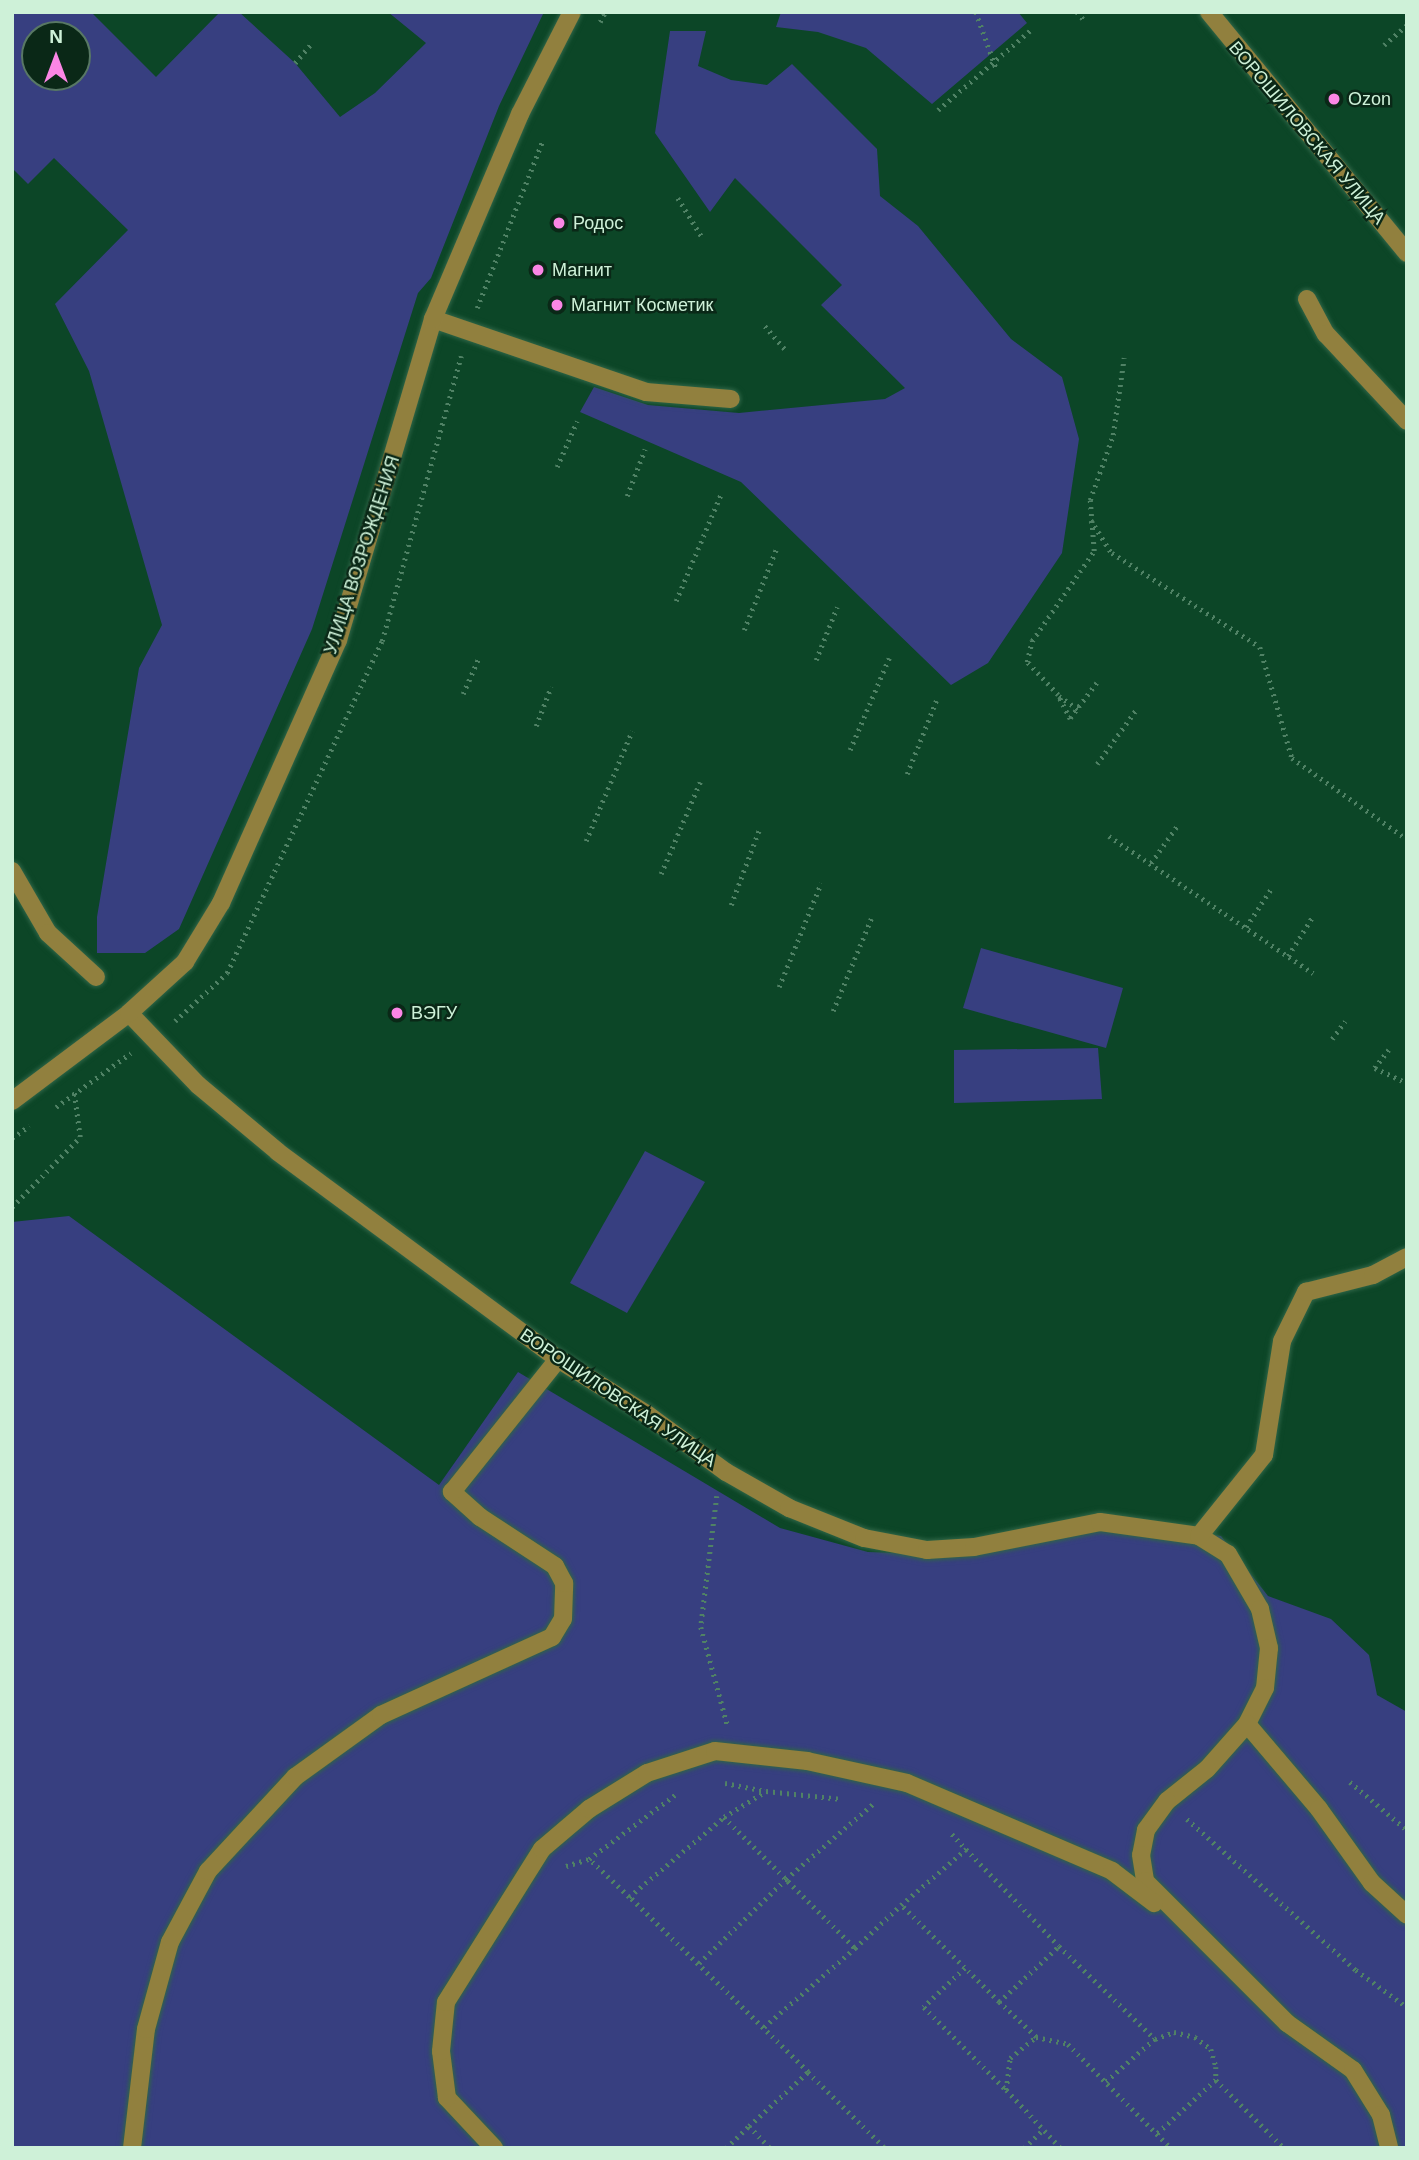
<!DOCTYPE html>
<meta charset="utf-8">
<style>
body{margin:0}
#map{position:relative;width:1419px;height:2160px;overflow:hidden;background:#0c4627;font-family:Helvetica,sans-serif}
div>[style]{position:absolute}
.green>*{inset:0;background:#373f80}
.path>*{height:4.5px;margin-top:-2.25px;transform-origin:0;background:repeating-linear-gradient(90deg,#508265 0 2px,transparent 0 7px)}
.roads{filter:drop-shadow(0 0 2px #2f6547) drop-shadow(0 0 2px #2f6547)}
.minor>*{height:18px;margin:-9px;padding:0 9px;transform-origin:9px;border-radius:9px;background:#91803e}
.dots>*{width:19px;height:19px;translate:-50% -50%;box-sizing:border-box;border:4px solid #0a2817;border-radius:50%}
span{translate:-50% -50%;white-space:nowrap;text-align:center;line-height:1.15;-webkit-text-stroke:5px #0a2817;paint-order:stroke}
.poi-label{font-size:18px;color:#cef1d8}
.left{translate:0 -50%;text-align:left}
.street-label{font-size:18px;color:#cef1d8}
.frame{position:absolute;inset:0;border:14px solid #cef1d8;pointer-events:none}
.north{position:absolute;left:21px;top:21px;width:70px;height:70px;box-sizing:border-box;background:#0a2817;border:2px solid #587864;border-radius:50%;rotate:0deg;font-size:19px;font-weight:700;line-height:28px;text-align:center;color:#cef1d8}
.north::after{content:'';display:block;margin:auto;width:24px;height:32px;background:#fb86e5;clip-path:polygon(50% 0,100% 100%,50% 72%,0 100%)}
</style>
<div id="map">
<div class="green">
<i style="clip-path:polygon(evenodd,12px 12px,91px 12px,156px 77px,220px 12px,239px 12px,295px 63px,340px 117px,375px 93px,426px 43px,388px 12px,544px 12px,499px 106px,431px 278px,418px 293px,312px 629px,179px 929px,145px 953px,97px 953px,97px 917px,139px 668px,162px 625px,89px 371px,55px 304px,128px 230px,54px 158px,28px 184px,12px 168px,12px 12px,35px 35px,77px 35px,77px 77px,35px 77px,35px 35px)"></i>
<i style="clip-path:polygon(781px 12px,1018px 12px,1027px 23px,932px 104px,866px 48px,818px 32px,776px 27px)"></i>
<i style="clip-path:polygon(670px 31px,706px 31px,698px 66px,731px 80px,767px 85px,792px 64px,877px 149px,880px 196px,918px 226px,1011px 339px,1062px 377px,1079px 439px,1062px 553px,988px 663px,951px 685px,741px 482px,580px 412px,594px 387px,648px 405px,739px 413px,885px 399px,905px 388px,821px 305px,842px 285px,735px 178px,710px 212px,655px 133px)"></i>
<i style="clip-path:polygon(981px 948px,1123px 988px,1106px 1048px,963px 1008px)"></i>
<i style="clip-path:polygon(1098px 1048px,1102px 1099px,954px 1103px,954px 1050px)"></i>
<i style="clip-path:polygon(645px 1151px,705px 1182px,627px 1313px,570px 1283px)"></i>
<i style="clip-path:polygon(69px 1216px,439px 1485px,518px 1372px,780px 1528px,868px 1552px,930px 1554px,1128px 1523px,1221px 1536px,1268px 1596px,1331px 1619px,1369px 1655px,1377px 1695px,1407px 1712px,1407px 2148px,12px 2148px,12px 1222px)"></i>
</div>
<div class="path">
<i style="left:976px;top:12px;width:59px;rotate:70.3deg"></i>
<i style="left:1077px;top:12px;width:11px;rotate:49deg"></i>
<i style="left:600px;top:22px;width:11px;rotate:-63deg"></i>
<i style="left:1384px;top:45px;width:30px;rotate:-41deg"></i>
<i style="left:295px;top:63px;width:25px;rotate:-50deg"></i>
<i style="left:938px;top:110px;width:124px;rotate:-40.8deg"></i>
<i style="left:678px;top:198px;width:46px;rotate:58.4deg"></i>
<i style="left:477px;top:308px;width:180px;rotate:-68.6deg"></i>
<i style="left:765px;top:326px;width:33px;rotate:49deg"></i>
<i style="left:557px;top:467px;width:50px;rotate:-66.5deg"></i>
<i style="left:627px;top:496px;width:50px;rotate:-69deg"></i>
<i style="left:1091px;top:520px;width:39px;rotate:58deg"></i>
<i style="left:1112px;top:553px;width:175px;rotate:32.4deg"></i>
<i style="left:1260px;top:647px;width:116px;rotate:73.9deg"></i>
<i style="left:1292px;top:758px;width:141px;rotate:35.2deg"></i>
<i style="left:676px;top:601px;width:116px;rotate:-67.2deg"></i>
<i style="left:744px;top:630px;width:89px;rotate:-68.3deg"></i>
<i style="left:816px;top:660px;width:57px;rotate:-68.4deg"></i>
<i style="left:1097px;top:683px;width:45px;rotate:126.9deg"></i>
<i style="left:1070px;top:719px;width:27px;rotate:-117deg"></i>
<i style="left:1058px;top:695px;width:45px;rotate:-133.2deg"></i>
<i style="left:1027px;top:662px;width:22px;rotate:-77deg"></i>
<i style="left:1032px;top:641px;width:109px;rotate:-55.4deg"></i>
<i style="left:1094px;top:551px;width:51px;rotate:-94.5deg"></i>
<i style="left:1090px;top:500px;width:69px;rotate:-70.5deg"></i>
<i style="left:1113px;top:435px;width:78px;rotate:-81.9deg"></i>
<i style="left:463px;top:694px;width:40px;rotate:-66.6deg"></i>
<i style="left:1059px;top:696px;width:23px;rotate:34deg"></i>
<i style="left:536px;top:726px;width:42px;rotate:-69deg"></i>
<i style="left:850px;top:750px;width:100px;rotate:-67deg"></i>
<i style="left:1097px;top:764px;width:67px;rotate:-54.2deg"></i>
<i style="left:907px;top:774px;width:79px;rotate:-68.3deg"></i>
<i style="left:1109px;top:836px;width:246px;rotate:33.9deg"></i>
<i style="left:586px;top:841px;width:119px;rotate:-67.3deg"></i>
<i style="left:1151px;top:863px;width:45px;rotate:-54.9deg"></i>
<i style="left:661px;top:874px;width:100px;rotate:-67deg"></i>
<i style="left:731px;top:905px;width:80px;rotate:-69.5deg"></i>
<i style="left:1246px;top:927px;width:45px;rotate:-56.7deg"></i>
<i style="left:1288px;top:956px;width:47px;rotate:-58deg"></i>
<i style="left:779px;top:987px;width:112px;rotate:-68deg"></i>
<i style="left:833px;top:1011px;width:100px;rotate:-67.6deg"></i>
<i style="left:175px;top:1021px;width:71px;rotate:-42.7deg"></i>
<i style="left:227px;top:973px;width:366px;rotate:-65deg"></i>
<i style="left:382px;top:641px;width:296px;rotate:-74.5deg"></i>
<i style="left:1332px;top:1039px;width:22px;rotate:-54deg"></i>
<i style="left:1389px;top:1050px;width:23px;rotate:128deg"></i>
<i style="left:1375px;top:1068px;width:35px;rotate:25deg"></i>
<i style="left:56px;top:1107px;width:92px;rotate:-35.8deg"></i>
<i style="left:12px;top:1138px;width:21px;rotate:-35deg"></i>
<i style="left:12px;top:1207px;width:98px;rotate:-45.8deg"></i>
<i style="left:80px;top:1137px;width:45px;rotate:-97.6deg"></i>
<i style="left:717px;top:1496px;width:132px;rotate:97deg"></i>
<i style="left:701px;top:1627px;width:104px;rotate:74.9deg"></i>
<i style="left:1350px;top:1782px;width:75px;rotate:40.1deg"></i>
<i style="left:725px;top:1783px;width:41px;rotate:11.3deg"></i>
<i style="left:724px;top:1817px;width:185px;rotate:45deg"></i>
<i style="left:855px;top:1948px;width:63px;rotate:-43.1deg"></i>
<i style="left:1187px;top:1819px;width:227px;rotate:41.8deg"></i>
<i style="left:1356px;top:1970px;width:63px;rotate:36deg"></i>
<i style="left:952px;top:1834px;width:21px;rotate:47deg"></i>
<i style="left:566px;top:1866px;width:24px;rotate:-17deg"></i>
<i style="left:629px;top:1897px;width:55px;rotate:-136.5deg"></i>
<i style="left:589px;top:1859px;width:107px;rotate:-36.7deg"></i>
<i style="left:699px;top:1963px;width:121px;rotate:-44deg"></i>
<i style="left:786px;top:1879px;width:116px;rotate:-40.8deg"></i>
<i style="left:965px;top:1968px;width:57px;rotate:136.4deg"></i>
<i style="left:924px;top:2007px;width:117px;rotate:45.3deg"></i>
<i style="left:999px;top:2002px;width:138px;rotate:-135.3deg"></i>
<i style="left:901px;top:1905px;width:86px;rotate:-40.7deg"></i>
<i style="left:966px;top:1849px;width:134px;rotate:46.2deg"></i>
<i style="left:764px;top:2027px;width:121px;rotate:-41deg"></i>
<i style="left:1036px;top:2037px;width:51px;rotate:-136.6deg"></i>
<i style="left:999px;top:2002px;width:82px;rotate:-43deg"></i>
<i style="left:1059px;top:1946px;width:134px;rotate:44.1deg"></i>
<i style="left:1155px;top:2039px;width:65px;rotate:138.7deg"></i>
<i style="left:1155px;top:2039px;width:20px;rotate:-20deg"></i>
<i style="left:1174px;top:2032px;width:22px;rotate:13deg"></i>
<i style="left:1195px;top:2037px;width:20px;rotate:37deg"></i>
<i style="left:1211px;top:2049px;width:19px;rotate:74deg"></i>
<i style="left:1216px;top:2067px;width:13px;rotate:90deg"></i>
<i style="left:1216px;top:2080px;width:80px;rotate:137.5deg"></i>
<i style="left:808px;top:2072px;width:108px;rotate:44.6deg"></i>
<i style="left:1216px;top:2080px;width:96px;rotate:45deg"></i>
<i style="left:749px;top:2126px;width:80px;rotate:-42.5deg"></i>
<i style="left:808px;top:2072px;width:250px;rotate:-135.6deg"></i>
<i style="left:629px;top:1897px;width:124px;rotate:-40.1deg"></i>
<i style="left:724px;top:1817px;width:49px;rotate:-31.8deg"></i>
<i style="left:766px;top:1791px;width:76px;rotate:6deg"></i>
<i style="left:726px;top:2148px;width:32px;rotate:-44deg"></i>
<i style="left:749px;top:2126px;width:30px;rotate:46deg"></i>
<i style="left:1024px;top:2148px;width:28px;rotate:-44deg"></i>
<i style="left:1060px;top:2148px;width:79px;rotate:-133deg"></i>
<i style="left:1006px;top:2090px;width:32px;rotate:-83deg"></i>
<i style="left:1010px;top:2058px;width:33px;rotate:-39deg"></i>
<i style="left:1036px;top:2037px;width:33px;rotate:12deg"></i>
<i style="left:1068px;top:2044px;width:146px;rotate:45.3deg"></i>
</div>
<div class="roads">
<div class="minor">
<i style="left:1209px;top:12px;width:312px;rotate:50.6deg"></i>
<i style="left:1307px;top:299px;width:40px;rotate:62deg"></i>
<i style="left:1326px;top:334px;width:119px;rotate:47deg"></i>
<i style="left:433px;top:319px;width:225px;rotate:18.9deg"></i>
<i style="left:646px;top:392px;width:85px;rotate:4.7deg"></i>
<i style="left:12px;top:871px;width:72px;rotate:59.9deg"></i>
<i style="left:48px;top:933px;width:65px;rotate:42.5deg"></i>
<i style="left:129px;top:1013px;width:100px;rotate:46.2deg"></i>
<i style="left:198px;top:1085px;width:104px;rotate:39.9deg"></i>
<i style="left:278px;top:1152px;width:348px;rotate:36.5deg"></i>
<i style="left:558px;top:1359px;width:106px;rotate:31.9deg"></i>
<i style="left:648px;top:1415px;width:97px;rotate:36.2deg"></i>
<i style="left:726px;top:1472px;width:73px;rotate:29.7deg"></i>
<i style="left:789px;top:1508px;width:81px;rotate:21.8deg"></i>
<i style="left:864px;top:1538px;width:64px;rotate:10.8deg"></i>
<i style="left:927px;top:1550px;width:47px;rotate:-3.7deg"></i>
<i style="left:974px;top:1547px;width:128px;rotate:-11.2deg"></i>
<i style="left:1100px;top:1522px;width:100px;rotate:8deg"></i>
<i style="left:1199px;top:1536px;width:34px;rotate:32deg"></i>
<i style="left:1228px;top:1554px;width:64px;rotate:59.8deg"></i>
<i style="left:1260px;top:1609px;width:40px;rotate:77deg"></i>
<i style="left:1269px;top:1648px;width:40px;rotate:95.7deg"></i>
<i style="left:1265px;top:1688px;width:40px;rotate:116.6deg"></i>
<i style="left:1247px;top:1724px;width:60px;rotate:131.6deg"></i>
<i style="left:1207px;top:1769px;width:51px;rotate:141.3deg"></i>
<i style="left:1167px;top:1801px;width:36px;rotate:126deg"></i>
<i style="left:1146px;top:1830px;width:25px;rotate:101deg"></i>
<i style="left:1141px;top:1855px;width:26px;rotate:81deg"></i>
<i style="left:1145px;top:1881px;width:201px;rotate:45deg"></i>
<i style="left:1287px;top:2023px;width:81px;rotate:35.5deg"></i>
<i style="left:1353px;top:2070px;width:53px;rotate:58.1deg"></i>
<i style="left:1381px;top:2115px;width:34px;rotate:76deg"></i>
<i style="left:12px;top:1101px;width:146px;rotate:-36.9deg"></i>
<i style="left:129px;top:1013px;width:76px;rotate:-42.3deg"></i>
<i style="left:185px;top:962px;width:69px;rotate:-58.6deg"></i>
<i style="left:221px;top:903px;width:288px;rotate:-66deg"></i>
<i style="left:338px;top:640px;width:335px;rotate:-73.5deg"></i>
<i style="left:433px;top:319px;width:223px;rotate:-67deg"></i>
<i style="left:520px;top:114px;width:114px;rotate:-63deg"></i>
<i style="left:1199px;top:1536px;width:104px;rotate:-51.3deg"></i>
<i style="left:1264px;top:1455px;width:115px;rotate:-81deg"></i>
<i style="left:1282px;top:1341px;width:55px;rotate:-63.9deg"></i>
<i style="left:1306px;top:1292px;width:69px;rotate:-14.2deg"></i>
<i style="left:1373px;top:1275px;width:38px;rotate:-28deg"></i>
<i style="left:1247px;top:1724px;width:111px;rotate:49.7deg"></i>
<i style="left:1319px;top:1809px;width:91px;rotate:54.4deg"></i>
<i style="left:1372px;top:1883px;width:47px;rotate:42.4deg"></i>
<i style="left:132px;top:2148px;width:120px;rotate:-83.3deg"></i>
<i style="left:146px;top:2029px;width:90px;rotate:-74.6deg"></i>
<i style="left:170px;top:1942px;width:81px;rotate:-61.8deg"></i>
<i style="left:208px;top:1871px;width:128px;rotate:-47.2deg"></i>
<i style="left:295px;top:1777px;width:106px;rotate:-35.8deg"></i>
<i style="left:381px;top:1715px;width:188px;rotate:-24.5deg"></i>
<i style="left:552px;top:1637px;width:21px;rotate:-59deg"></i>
<i style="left:563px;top:1619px;width:36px;rotate:-88deg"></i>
<i style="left:564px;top:1583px;width:19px;rotate:-118deg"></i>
<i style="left:555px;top:1566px;width:90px;rotate:-146.8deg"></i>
<i style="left:480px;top:1517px;width:38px;rotate:-138deg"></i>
<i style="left:452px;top:1492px;width:170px;rotate:-51.4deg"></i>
<i style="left:494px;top:2148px;width:69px;rotate:-133.2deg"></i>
<i style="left:447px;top:2098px;width:47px;rotate:-97.3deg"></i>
<i style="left:441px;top:2051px;width:49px;rotate:-84.2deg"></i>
<i style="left:446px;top:2002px;width:181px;rotate:-57.9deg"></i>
<i style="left:542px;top:1849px;width:62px;rotate:-40.4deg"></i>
<i style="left:589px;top:1809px;width:68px;rotate:-31.8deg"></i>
<i style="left:647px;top:1773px;width:71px;rotate:-17.9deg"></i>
<i style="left:715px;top:1751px;width:93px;rotate:6.2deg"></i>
<i style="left:807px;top:1761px;width:102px;rotate:12.4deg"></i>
<i style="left:907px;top:1783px;width:223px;rotate:23.2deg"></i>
<i style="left:1112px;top:1871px;width:53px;rotate:37.3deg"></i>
</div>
</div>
<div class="dots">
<i style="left:1334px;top:99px;background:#fb86e5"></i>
<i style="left:559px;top:223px;background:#fb86e5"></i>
<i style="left:538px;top:270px;background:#fb86e5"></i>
<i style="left:557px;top:305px;background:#fb86e5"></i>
<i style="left:397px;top:1013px;background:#fb86e5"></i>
</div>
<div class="poi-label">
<span class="left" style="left:1348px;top:99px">Ozon</span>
<span class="left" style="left:573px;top:223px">Родос</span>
<span class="left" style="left:552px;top:270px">Магнит</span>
<span class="left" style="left:571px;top:305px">Магнит Косметик</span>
<span class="left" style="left:411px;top:1013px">ВЭГУ</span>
</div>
<div class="street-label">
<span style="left:1307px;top:133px;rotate:50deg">ВОРОШИЛОВСКАЯ УЛИЦА</span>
<span style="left:362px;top:555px;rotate:-72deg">УЛИЦА ВОЗРОЖДЕНИЯ</span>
<span style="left:618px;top:1398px;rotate:34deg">ВОРОШИЛОВСКАЯ УЛИЦА</span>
</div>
<div class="frame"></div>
<div class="north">N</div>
</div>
